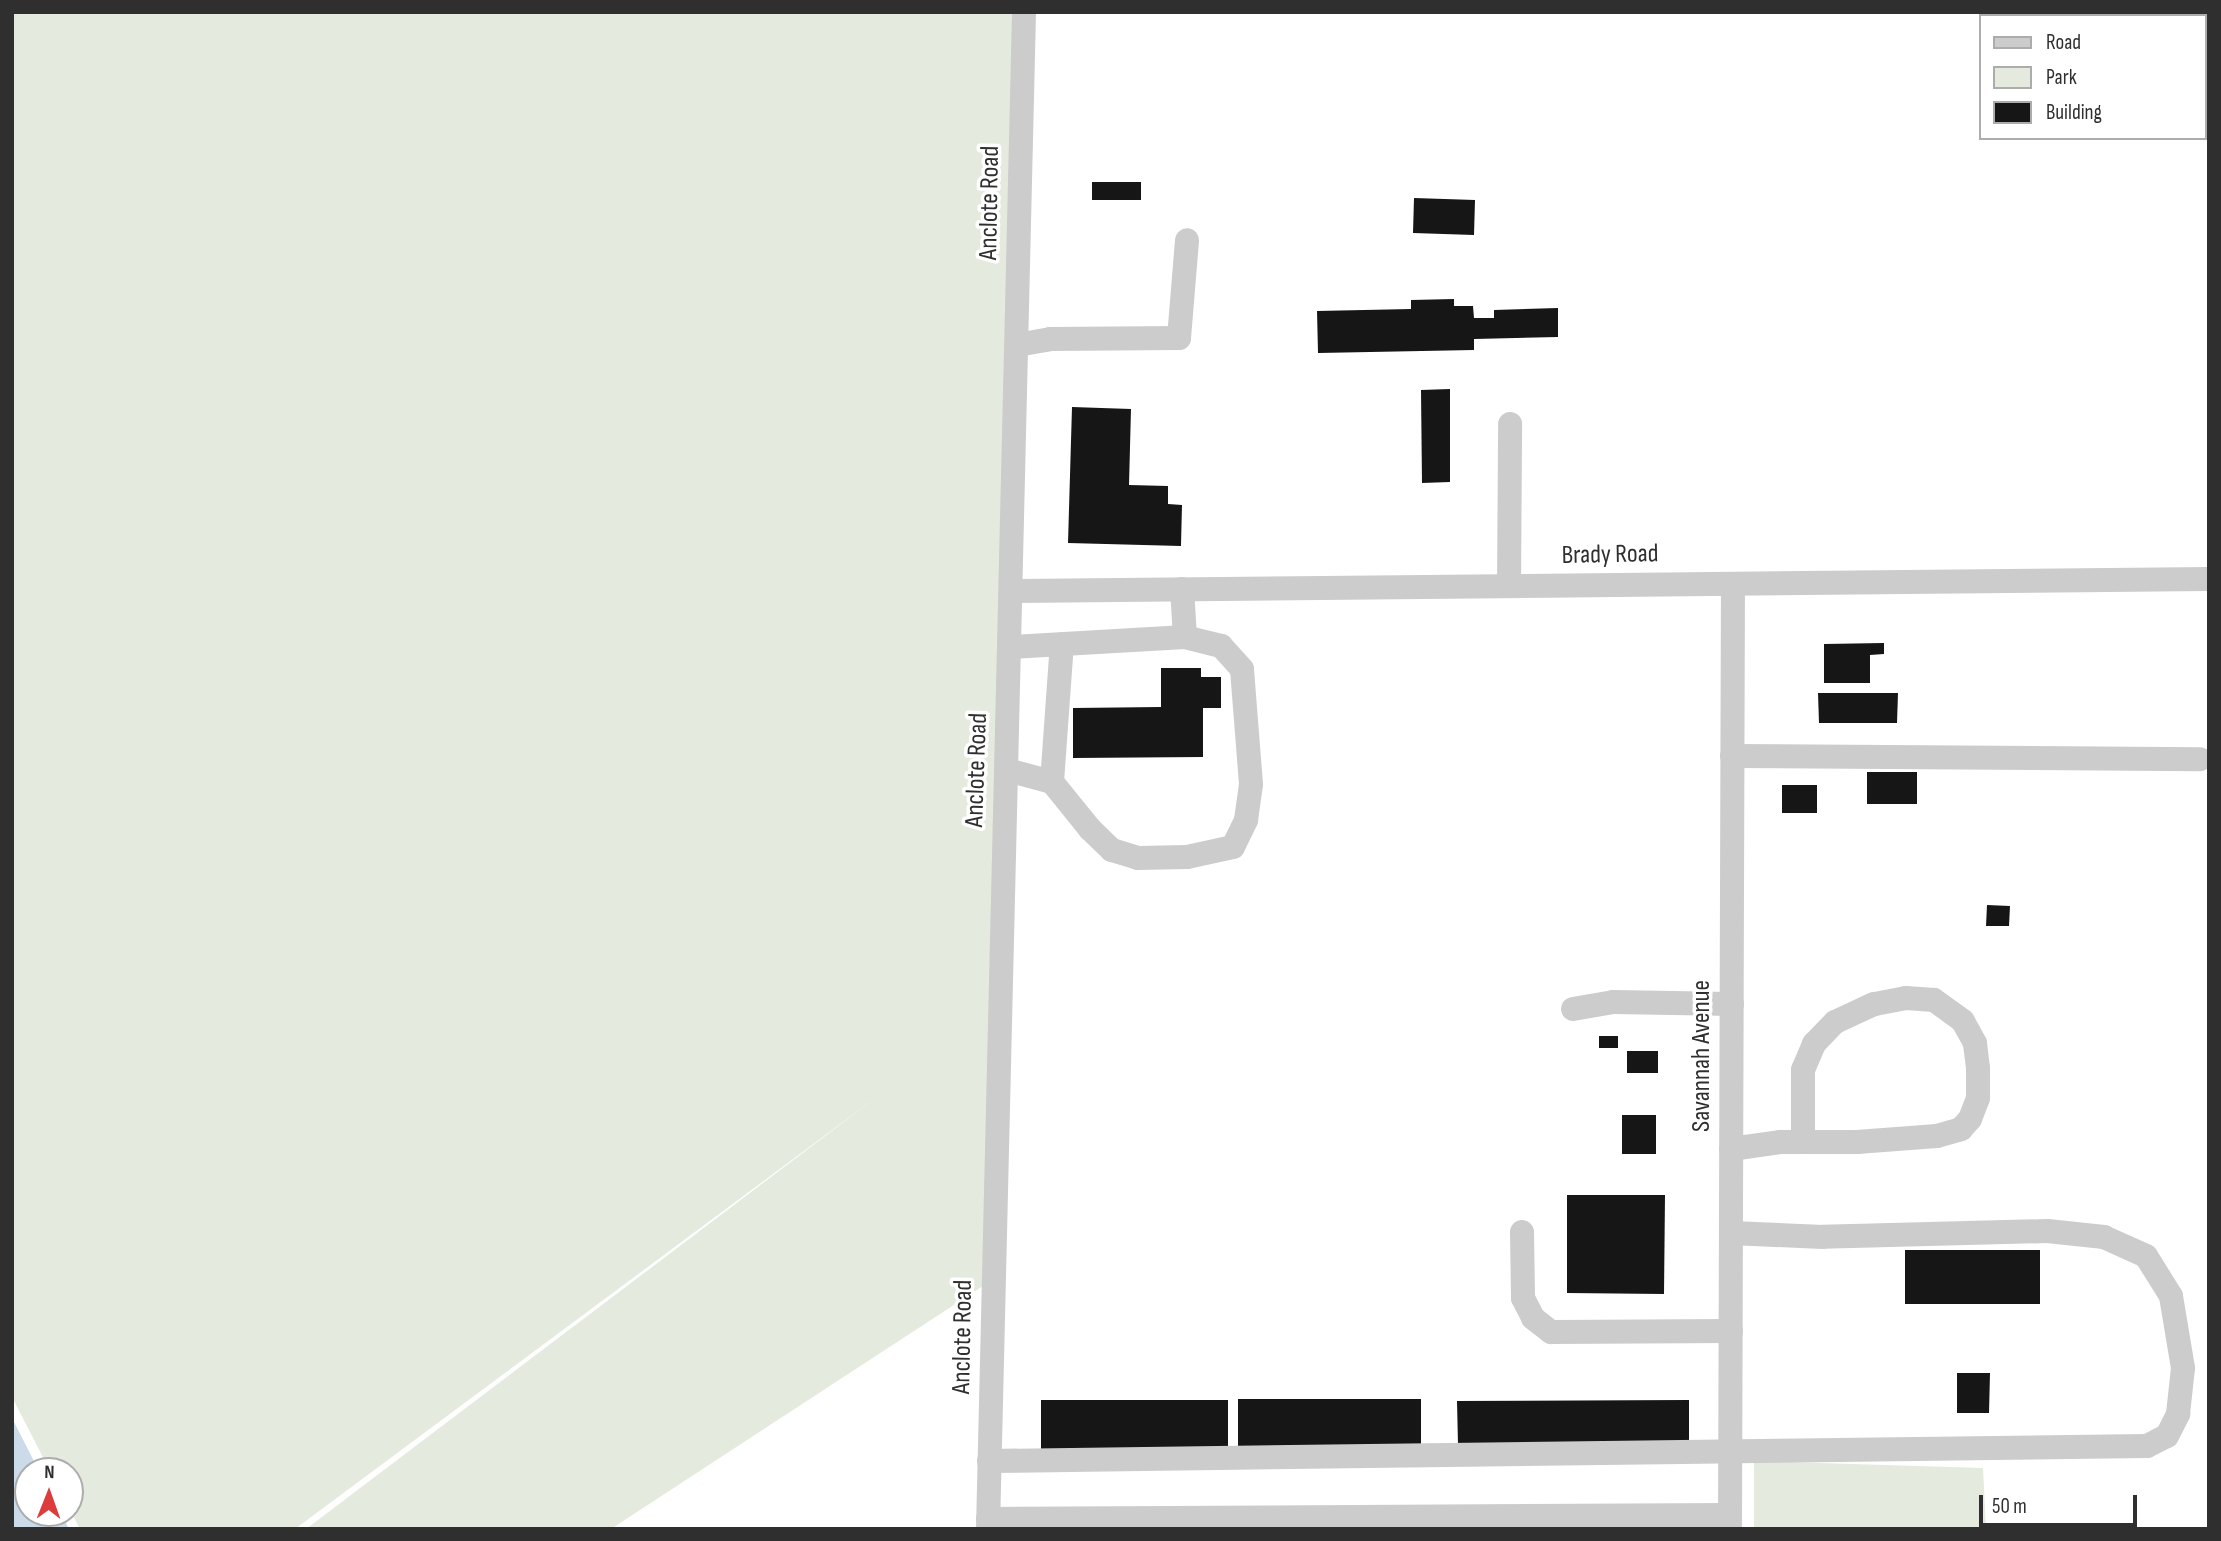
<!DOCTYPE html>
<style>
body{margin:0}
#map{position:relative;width:2221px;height:1541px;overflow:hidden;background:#fff;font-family:"Sofia Sans Condensed",sans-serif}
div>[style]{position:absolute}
.green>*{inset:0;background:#e4ebde}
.water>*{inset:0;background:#cbdbea}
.building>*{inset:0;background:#161616}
.minor>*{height:24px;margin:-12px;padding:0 12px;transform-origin:12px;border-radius:12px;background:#ccc}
span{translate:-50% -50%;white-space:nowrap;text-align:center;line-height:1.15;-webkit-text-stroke:7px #fff;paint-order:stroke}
.street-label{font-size:26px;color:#2f2f2f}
.frame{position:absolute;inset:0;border:14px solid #2f2f2f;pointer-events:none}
.legend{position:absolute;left:1979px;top:14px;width:228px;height:126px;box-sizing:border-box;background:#fff;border:2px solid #acacac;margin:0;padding:9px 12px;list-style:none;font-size:21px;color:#2f2f2f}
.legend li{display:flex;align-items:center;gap:14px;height:35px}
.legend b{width:35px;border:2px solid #acacac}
.north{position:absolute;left:14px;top:1457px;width:70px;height:70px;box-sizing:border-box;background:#fff;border:2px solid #acacac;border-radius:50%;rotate:1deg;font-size:19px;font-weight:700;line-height:28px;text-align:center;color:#2f2f2f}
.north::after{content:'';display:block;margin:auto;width:24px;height:32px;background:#dc3c3b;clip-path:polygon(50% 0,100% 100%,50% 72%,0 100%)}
.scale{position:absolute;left:1979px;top:1495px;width:158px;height:32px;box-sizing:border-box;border:4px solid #2f2f2f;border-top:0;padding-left:9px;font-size:21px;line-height:24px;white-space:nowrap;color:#2f2f2f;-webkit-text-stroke:5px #fff;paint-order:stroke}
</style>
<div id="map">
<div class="green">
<i style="clip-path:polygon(12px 12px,1013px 12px,983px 1286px,611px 1529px,306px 1529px,878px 1096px,295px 1529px,80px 1529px,70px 1510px,70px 1471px,50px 1471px,12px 1397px)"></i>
<i style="clip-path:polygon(1754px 1461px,1983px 1468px,1986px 1529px,1754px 1529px)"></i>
</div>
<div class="water">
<i style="clip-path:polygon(12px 1418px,39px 1471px,28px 1471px,28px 1513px,61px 1513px,69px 1529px,12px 1529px)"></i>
</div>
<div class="building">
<i style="clip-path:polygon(1092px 182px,1141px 182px,1141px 200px,1092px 200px)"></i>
<i style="clip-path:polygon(1414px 198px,1475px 200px,1474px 235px,1413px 233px)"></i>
<i style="clip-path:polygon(1454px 299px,1454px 306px,1473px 306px,1474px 318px,1494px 318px,1494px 310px,1558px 308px,1558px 337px,1474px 339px,1474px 350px,1318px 353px,1317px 311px,1411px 309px,1411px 300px)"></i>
<i style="clip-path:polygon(1450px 389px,1450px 482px,1422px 483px,1421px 390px)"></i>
<i style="clip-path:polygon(1072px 407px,1131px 409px,1129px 485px,1168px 486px,1168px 504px,1182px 505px,1181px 546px,1068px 543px)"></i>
<i style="clip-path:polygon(1884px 643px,1884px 654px,1870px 655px,1870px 683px,1824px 683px,1824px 644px)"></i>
<i style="clip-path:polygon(1161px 668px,1201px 668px,1201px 677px,1221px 677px,1221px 708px,1203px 708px,1203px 757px,1073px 758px,1073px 708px,1161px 707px)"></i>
<i style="clip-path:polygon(1818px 693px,1898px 693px,1897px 723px,1819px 723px)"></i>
<i style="clip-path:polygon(1867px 772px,1917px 772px,1917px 804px,1867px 804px)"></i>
<i style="clip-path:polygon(1782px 785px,1817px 785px,1817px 813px,1782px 813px)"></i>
<i style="clip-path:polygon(1987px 905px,2010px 906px,2009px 926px,1986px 926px)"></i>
<i style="clip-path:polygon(1599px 1036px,1618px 1036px,1618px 1048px,1599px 1048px)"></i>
<i style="clip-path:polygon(1627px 1051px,1658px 1051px,1658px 1073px,1627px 1073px)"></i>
<i style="clip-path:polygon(1622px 1115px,1656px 1115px,1656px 1154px,1622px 1154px)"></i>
<i style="clip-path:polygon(1567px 1195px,1665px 1195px,1664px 1294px,1567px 1293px)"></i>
<i style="clip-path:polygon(1905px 1250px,2040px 1250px,2040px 1304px,1905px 1304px)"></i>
<i style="clip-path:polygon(1957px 1373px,1990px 1373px,1989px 1413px,1957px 1413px)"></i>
<i style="clip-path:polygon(1238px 1399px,1421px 1399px,1421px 1451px,1238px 1452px)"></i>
<i style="clip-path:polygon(1041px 1400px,1228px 1400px,1228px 1452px,1041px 1453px)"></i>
<i style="clip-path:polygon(1689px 1400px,1689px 1444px,1458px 1445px,1457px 1401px)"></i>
</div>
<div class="minor">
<i style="left:1017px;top:345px;width:34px;rotate:-10deg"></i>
<i style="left:1050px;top:339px;width:129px;rotate:-0.4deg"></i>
<i style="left:1179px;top:338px;width:98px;rotate:-85.3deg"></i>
<i style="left:1509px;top:586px;width:162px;rotate:-89.6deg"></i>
<i style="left:1182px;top:589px;width:48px;rotate:86.4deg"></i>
<i style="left:1011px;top:591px;width:1198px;rotate:-0.57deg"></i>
<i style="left:1732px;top:756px;width:468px;rotate:0.4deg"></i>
<i style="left:1007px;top:770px;width:47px;rotate:14.9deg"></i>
<i style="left:1052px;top:782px;width:60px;rotate:51deg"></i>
<i style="left:1090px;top:829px;width:30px;rotate:44deg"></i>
<i style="left:1112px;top:850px;width:27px;rotate:17deg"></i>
<i style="left:1138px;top:858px;width:49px;rotate:-1.2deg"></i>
<i style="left:1187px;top:857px;width:47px;rotate:-12.3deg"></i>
<i style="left:1233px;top:847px;width:30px;rotate:-64deg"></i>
<i style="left:1246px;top:820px;width:36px;rotate:-82deg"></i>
<i style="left:1251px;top:784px;width:115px;rotate:-94.5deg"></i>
<i style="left:1242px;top:669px;width:31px;rotate:-132deg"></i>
<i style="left:1221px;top:646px;width:37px;rotate:-166deg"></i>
<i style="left:1185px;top:637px;width:175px;rotate:176.7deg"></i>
<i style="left:1052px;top:782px;width:138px;rotate:-85.9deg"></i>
<i style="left:1573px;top:1009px;width:41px;rotate:-9.9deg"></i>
<i style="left:1613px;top:1002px;width:119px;rotate:1deg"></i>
<i style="left:1731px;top:1149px;width:49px;rotate:-8.1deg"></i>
<i style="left:1780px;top:1142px;width:77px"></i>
<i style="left:1857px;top:1142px;width:80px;rotate:-4.3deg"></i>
<i style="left:1937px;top:1136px;width:25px;rotate:-16deg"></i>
<i style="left:1961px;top:1129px;width:13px;rotate:-48deg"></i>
<i style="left:1970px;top:1119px;width:22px;rotate:-69deg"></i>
<i style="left:1978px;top:1098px;width:30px;rotate:-90deg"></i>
<i style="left:1978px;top:1068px;width:25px;rotate:-97deg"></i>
<i style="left:1975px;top:1043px;width:25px;rotate:-119deg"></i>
<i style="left:1963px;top:1021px;width:36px;rotate:-144deg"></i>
<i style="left:1934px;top:1000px;width:28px;rotate:-176deg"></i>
<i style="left:1906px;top:998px;width:33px;rotate:169deg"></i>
<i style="left:1874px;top:1004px;width:43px;rotate:155.2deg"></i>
<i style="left:1835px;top:1022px;width:30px;rotate:134deg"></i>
<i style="left:1814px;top:1044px;width:28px;rotate:113deg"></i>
<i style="left:1803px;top:1070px;width:72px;rotate:90deg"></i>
<i style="left:1522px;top:1232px;width:66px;rotate:89.1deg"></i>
<i style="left:1523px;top:1298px;width:22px;rotate:63deg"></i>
<i style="left:1533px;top:1318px;width:23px;rotate:38deg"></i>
<i style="left:1551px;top:1332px;width:180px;rotate:-0.3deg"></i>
<i style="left:989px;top:1461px;width:1158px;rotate:-0.74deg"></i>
<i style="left:2147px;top:1446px;width:22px;rotate:-27deg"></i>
<i style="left:2167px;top:1436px;width:25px;rotate:-63deg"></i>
<i style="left:2178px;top:1414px;width:46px;rotate:-83.8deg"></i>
<i style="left:2183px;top:1368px;width:73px;rotate:-99.5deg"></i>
<i style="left:2171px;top:1296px;width:47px;rotate:-122deg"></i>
<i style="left:2146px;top:1256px;width:46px;rotate:-155.7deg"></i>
<i style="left:2104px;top:1237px;width:57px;rotate:-174deg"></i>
<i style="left:2047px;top:1231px;width:224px;rotate:178.5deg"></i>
<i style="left:1823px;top:1237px;width:92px;rotate:-177.5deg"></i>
<i style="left:988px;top:1519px;width:742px;rotate:-0.31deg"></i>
<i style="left:988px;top:1529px;width:1517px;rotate:-88.64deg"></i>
<i style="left:1730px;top:1529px;width:945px;rotate:-89.82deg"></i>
</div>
<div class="street-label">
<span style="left:990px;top:203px;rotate:-89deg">Anclote Road</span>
<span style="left:1610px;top:555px;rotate:-1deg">Brady Road</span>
<span style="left:977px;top:770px;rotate:-88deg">Anclote Road</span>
<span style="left:1702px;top:1056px;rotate:-90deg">Savannah Avenue</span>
<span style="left:963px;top:1337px;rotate:-89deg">Anclote Road</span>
</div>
<div class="frame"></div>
<ul class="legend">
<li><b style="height:9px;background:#ccc"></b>Road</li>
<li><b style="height:19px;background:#e4ebde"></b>Park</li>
<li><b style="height:19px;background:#161616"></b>Building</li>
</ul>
<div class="north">N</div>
<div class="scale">50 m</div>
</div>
